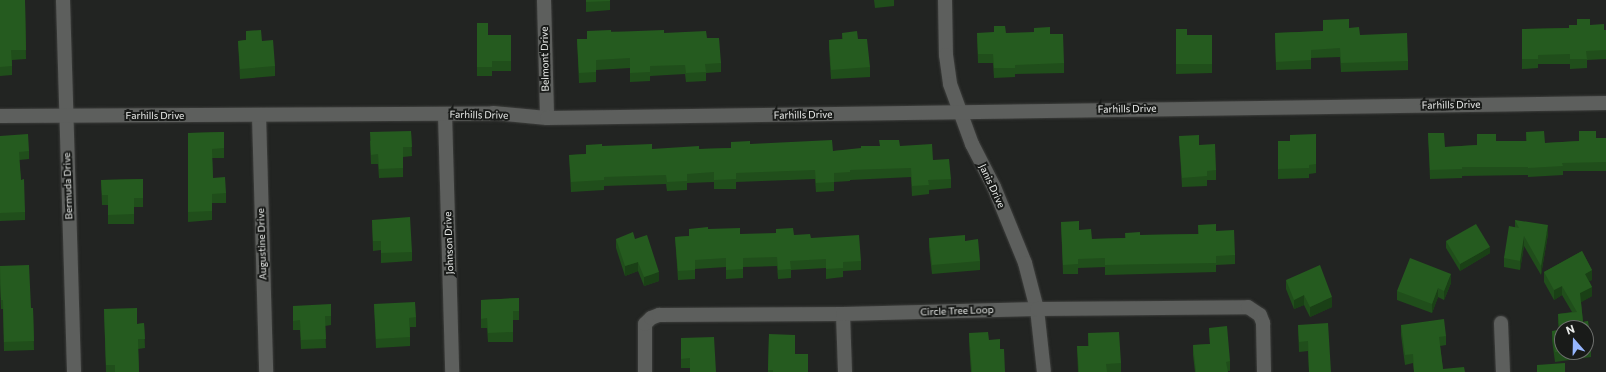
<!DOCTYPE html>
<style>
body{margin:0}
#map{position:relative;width:1606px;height:372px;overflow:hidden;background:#222422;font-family:Commissioner,sans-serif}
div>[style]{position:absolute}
.roads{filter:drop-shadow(0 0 1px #3d3e3c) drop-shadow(0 0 1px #3d3e3c)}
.street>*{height:14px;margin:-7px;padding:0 7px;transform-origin:7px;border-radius:7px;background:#5d5f5d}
.wall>*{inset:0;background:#204e1b}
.shaded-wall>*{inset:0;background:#1a4016}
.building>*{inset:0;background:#255b1f}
span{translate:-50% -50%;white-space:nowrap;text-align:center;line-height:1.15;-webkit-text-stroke:4px #191b19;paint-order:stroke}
.street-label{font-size:10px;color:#eaecea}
.north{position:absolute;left:1554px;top:320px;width:40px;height:40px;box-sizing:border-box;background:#191b19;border:1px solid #6d6f6d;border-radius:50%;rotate:340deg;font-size:11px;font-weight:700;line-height:16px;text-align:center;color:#eaecea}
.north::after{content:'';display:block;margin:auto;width:14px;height:18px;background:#96b6fd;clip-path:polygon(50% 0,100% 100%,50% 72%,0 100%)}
</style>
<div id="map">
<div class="roads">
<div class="street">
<i style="left:63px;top:0;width:372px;rotate:88.3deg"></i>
<i style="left:544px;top:0;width:118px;rotate:88.5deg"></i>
<i style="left:945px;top:0;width:55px;rotate:89deg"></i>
<i style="left:946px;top:55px;width:29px;rotate:82deg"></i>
<i style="left:950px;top:84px;width:64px;rotate:69.9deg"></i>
<i style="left:972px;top:144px;width:48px;rotate:62.9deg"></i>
<i style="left:994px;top:187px;width:82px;rotate:67.8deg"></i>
<i style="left:1025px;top:263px;width:48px;rotate:75.4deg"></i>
<i style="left:1037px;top:309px;width:63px;rotate:83.7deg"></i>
<i style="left:445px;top:114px;width:258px;rotate:88.4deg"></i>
<i style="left:259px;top:115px;width:257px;rotate:88.4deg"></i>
<i style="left:0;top:116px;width:493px;rotate:-0.3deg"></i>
<i style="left:493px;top:113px;width:54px;rotate:5.3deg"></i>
<i style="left:547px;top:118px;width:1059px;rotate:-0.81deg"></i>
<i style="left:843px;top:314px;width:58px;rotate:88deg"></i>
<i style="left:1501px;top:323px;width:49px;rotate:87.7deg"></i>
<i style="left:645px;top:372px;width:48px;rotate:-90deg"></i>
<i style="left:645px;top:324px;width:8px;rotate:-45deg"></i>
<i style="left:651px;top:318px;width:9px;rotate:-21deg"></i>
<i style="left:659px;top:315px;width:184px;rotate:-0.3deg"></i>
<i style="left:843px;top:314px;width:194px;rotate:-1.5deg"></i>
<i style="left:1037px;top:309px;width:211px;rotate:-0.5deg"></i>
<i style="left:1248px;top:307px;width:14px;rotate:34deg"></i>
<i style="left:1260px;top:315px;width:9px;rotate:69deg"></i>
<i style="left:1263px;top:323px;width:49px;rotate:88.8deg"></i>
</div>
</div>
<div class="wall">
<i style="clip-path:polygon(0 0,25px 0,26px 59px,12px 60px,12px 75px,0 76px)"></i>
<i style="clip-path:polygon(586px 0,610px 0,610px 10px,586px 12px)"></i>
<i style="clip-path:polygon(874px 0,894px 0,894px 6px,875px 8px)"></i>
<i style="clip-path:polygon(1323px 20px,1349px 28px,1360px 35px,1408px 61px,1408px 70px,1341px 72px,1340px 57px,1311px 58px,1311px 69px,1276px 70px,1275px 33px,1323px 31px)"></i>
<i style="clip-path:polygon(477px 23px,488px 35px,511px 35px,511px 71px,492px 71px,492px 76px,477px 76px)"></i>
<i style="clip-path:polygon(1590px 25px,1604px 30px,1606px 30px,1606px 59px,1587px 60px,1587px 68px,1570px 69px,1570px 64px,1538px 64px,1538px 68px,1522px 69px,1522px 29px,1569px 28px)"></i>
<i style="clip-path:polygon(1176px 29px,1187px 35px,1212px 35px,1212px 73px,1176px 74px)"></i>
<i style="clip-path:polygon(246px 31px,262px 41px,275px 66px,275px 76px,240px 79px,238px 41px,246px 40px)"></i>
<i style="clip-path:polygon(587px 31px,664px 33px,707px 38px,721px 63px,721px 72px,706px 73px,706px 81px,686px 82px,685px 74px,650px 76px,650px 81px,630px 82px,630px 68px,596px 70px,596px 82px,579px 83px,577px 39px,587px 39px)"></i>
<i style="clip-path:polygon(842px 33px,858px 39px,870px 67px,870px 77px,831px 79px,829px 49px,829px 40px,842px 39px)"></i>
<i style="clip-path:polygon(977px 33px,1050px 34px,1064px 63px,1064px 73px,1015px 74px,1015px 77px,994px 78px,993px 63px,978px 63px)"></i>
<i style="clip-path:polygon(411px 131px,412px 156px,403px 157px,403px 177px,379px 178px,378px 164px,371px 164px,370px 141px)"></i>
<i style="clip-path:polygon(224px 132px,224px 158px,212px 158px,213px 178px,226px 193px,226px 203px,212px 203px,212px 220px,188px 222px,188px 133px)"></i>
<i style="clip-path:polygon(1526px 132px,1545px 143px,1579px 141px,1596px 138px,1606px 138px,1606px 171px,1563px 171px,1563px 175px,1528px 177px,1528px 175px,1462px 176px,1462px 178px,1430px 179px,1428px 133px,1445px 147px,1477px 145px,1496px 141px,1526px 141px)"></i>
<i style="clip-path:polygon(1316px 134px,1316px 173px,1309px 174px,1309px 178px,1278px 179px,1278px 150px,1290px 141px)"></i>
<i style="clip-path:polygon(0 136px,29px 151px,29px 159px,19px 160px,21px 180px,25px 212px,25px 220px,0 221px)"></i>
<i style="clip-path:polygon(1179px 136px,1199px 145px,1216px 170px,1216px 180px,1207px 180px,1207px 186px,1182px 187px)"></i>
<i style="clip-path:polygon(750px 144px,833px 151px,900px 146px,933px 160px,951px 179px,951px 188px,929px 190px,929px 194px,912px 196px,911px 177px,850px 180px,850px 181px,834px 182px,834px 191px,816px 192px,815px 179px,736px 182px,736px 189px,714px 189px,714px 182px,687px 183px,687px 190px,667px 191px,666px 184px,604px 186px,604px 190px,571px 192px,569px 155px,586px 154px,586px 145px,652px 149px,699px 149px,731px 148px)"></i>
<i style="clip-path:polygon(143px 179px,143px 207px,134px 207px,134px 224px,108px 224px,108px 205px,102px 205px,101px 180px)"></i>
<i style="clip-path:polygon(372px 220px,412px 252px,412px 261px,381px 263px,381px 250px,373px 251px)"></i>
<i style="clip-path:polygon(1515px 220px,1548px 234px,1541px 275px,1524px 246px,1520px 270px,1504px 267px,1504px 258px,1515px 227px)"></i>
<i style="clip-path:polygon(1061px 222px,1079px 230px,1092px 239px,1125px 238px,1125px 233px,1140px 235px,1198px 234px,1198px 225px,1216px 231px,1235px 255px,1235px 264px,1216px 265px,1216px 272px,1105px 275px,1105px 267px,1078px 268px,1078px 274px,1063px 274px)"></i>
<i style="clip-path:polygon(689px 229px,708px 229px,740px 234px,794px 235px,811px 238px,861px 261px,861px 270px,843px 271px,843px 277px,826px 279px,826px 268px,791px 270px,791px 278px,778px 279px,777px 266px,743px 267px,743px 278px,726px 279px,726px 267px,695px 269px,695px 279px,678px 280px,675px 237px,689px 236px)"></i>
<i style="clip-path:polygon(929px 238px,965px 241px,980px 261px,980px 270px,932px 274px,929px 247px)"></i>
<i style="clip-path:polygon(616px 239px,635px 239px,659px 281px,644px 286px,638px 271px,625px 276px,616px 248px)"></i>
<i style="clip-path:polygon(1446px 241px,1490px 253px,1460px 271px,1446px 248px)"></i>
<i style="clip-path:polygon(evenodd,1582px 251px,1592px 270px,1592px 280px,1589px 281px,1592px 287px,1592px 296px,1581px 302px,1583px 322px,1588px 321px,1591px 348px,1591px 357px,1555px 362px,1552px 340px,1552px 331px,1559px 330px,1558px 323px,1558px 314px,1572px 312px,1562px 295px,1554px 300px,1544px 282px,1544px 272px,1582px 251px,1562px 328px,1586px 328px,1586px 352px,1562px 352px,1562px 328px)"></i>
<i style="clip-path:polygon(0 266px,31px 308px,33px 308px,34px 350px,4px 351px,3px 309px,1px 309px,0 284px)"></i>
<i style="clip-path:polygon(1286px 280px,1332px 307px,1310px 317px,1304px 305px,1294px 309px,1286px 289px)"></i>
<i style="clip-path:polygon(1451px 283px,1444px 300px,1438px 297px,1432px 313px,1397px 300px,1397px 291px)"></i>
<i style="clip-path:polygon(519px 298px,519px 320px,513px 320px,513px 342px,488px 342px,487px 328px,481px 328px,481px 300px)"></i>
<i style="clip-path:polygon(374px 304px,416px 317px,416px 327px,410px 327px,410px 346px,376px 348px)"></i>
<i style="clip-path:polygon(293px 306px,331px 316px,331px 325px,325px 326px,326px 348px,301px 349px,300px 330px,293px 330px)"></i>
<i style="clip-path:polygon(104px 309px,137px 324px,144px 323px,145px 348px,138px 349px,139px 372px,106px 372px)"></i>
<i style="clip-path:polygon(1298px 325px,1331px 372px,1309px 372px,1308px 351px,1299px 352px)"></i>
<i style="clip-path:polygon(1401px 325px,1446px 336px,1446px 345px,1440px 346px,1443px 369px,1465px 372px,1414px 372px,1413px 363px,1405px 365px,1401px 335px)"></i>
<i style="clip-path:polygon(1209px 328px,1230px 361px,1230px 371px,1228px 371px,1228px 372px,1195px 372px,1193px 355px,1193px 345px,1210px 344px)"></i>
<i style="clip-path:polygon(969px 333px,989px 340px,1000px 349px,1005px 372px,971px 372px,969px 342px)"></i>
<i style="clip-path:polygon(1088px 333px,1121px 363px,1121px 372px,1078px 372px,1077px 346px,1088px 346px)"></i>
<i style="clip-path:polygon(769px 334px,795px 354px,808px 372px,768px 372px)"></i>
<i style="clip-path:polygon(681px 338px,716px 372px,690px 372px,690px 368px,681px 368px)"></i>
</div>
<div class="shaded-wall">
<i style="clip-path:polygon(1548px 225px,1548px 234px,1541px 275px,1541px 266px)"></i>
<i style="clip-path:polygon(1524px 236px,1524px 246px,1520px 270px,1520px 261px)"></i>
<i style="clip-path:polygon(1490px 247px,1490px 253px,1460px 271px,1460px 264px)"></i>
<i style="clip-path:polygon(638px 262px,638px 271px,625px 276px,625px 266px)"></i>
<i style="clip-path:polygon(1592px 270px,1592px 280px,1585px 283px,1585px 274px)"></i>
<i style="clip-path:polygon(659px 272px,659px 281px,644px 286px,644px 277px)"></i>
<i style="clip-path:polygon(1451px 274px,1451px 283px,1444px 300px,1444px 291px)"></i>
<i style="clip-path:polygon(1562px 286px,1562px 295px,1554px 300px,1554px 290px)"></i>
<i style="clip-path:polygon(1592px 287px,1592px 296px,1580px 303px,1580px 293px)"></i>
<i style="clip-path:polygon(1438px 288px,1438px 297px,1432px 313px,1432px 304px)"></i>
<i style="clip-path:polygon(1304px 295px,1304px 305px,1294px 309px,1294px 300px)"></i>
<i style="clip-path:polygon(1332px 297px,1332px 307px,1310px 317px,1310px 307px)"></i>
</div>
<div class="building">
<i style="clip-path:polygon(0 0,25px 0,26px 50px,11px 50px,12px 66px,0 67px)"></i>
<i style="clip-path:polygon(586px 0,610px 0,610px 1px,586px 2px)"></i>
<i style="clip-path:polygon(1349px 19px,1349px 28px,1359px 27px,1360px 35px,1407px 33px,1408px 61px,1341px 63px,1340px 48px,1311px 50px,1311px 60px,1276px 62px,1275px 33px,1323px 31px,1323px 20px)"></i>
<i style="clip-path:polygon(1577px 19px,1590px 19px,1590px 25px,1604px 24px,1604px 30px,1606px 30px,1606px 50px,1586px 51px,1587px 59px,1570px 59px,1570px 54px,1538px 55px,1538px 59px,1522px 59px,1522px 29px,1569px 28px,1569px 25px,1577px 25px)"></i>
<i style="clip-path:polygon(477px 23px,488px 23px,488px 35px,511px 35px,511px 61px,492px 61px,492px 67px,477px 67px)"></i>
<i style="clip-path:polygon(994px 26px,1005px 26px,1006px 33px,1034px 32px,1034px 28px,1050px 27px,1050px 34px,1063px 34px,1064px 63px,1015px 65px,1015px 68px,994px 68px,993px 54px,978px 54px,977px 33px,994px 32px)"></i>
<i style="clip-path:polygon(1176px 29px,1187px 29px,1187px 35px,1212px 35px,1212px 64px,1176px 64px)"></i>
<i style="clip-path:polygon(261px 30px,262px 41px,273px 40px,275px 66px,240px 69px,238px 41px,246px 40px,246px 31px)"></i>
<i style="clip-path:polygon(611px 30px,611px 32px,664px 30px,664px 33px,706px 31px,707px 38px,719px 38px,721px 63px,705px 64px,706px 72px,686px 73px,685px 65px,650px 66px,650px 72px,630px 73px,630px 58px,596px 60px,596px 72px,579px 73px,577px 39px,587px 39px,587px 31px)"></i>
<i style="clip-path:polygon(857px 31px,858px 39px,867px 39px,870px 67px,831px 70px,829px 40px,843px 39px,842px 33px)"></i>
<i style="clip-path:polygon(411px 131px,412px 147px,403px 147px,403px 168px,379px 169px,378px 154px,371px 155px,370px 132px)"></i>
<i style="clip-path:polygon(1544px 131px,1545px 143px,1579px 141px,1579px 131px,1596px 131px,1596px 138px,1606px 138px,1606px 162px,1562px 163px,1563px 166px,1528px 168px,1528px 167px,1462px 167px,1462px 169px,1430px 170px,1428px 133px,1444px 133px,1445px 147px,1477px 145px,1477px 134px,1496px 134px,1496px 141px,1527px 141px,1526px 132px)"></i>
<i style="clip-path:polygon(224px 132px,224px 148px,212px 149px,213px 178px,225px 177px,226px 193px,212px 194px,212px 211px,188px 212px,188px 133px)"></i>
<i style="clip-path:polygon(28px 134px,29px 151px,19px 152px,21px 180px,24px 179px,25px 212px,0 213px,0 136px)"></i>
<i style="clip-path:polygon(1316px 134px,1316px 164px,1309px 165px,1309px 168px,1278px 169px,1278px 141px,1290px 141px,1290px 135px)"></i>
<i style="clip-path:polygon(1199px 135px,1199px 145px,1215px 144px,1216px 170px,1207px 171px,1207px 176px,1182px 178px,1179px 136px)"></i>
<i style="clip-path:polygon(832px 140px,833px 151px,861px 148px,861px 146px,880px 146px,879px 140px,899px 140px,900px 146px,932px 144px,933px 160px,949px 159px,951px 179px,928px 180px,929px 185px,912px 186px,911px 168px,850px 170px,850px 172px,834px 173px,834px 182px,816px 183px,815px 170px,736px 173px,736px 179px,714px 180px,714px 172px,687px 174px,687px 181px,667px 182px,666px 175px,604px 177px,604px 180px,571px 182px,569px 155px,586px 154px,586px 145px,602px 144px,602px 146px,652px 144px,652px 149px,699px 146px,699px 149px,731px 148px,731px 142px,750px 141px,750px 144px)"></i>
<i style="clip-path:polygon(143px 179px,143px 198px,134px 198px,134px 214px,108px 215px,108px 195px,102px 195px,101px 180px)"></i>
<i style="clip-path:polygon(410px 217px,412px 252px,381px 253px,381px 241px,373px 241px,372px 220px)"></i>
<i style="clip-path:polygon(1515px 220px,1548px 225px,1541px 266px,1524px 236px,1520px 261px,1504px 258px,1509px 226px,1519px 228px)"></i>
<i style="clip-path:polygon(1079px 221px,1079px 230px,1091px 229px,1092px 239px,1126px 238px,1125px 233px,1140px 232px,1140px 235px,1199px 234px,1198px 225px,1216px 224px,1216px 231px,1234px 230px,1235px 255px,1216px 256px,1216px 263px,1105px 265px,1105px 258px,1078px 259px,1078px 264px,1063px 265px,1061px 222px)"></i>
<i style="clip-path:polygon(1476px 224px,1490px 247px,1460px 264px,1446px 241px)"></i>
<i style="clip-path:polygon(708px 227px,708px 229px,740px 228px,740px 234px,776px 233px,776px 229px,793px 228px,794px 235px,810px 234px,811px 238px,859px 235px,861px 261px,843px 262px,843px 268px,826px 269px,826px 259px,790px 261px,791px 269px,778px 270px,777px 257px,743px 258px,743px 269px,726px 270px,726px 258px,695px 260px,695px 270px,678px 271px,675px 237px,689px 236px,689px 229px)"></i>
<i style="clip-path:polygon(633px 232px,635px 239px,647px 235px,659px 272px,644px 277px,638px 262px,625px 266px,616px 239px)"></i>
<i style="clip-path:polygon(965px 235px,965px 241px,978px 239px,980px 261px,932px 265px,929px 238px)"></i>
<i style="clip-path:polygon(1582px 251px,1592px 270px,1585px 274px,1592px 287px,1580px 293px,1583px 322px,1588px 321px,1591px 348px,1586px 348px,1586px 328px,1562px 328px,1562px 352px,1555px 352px,1552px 331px,1560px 330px,1558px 314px,1577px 312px,1562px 286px,1554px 290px,1544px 272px)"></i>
<i style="clip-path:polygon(1410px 258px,1451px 274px,1444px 291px,1438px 288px,1432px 304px,1397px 291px)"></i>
<i style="clip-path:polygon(29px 265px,31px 308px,33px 308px,34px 341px,4px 342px,3px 300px,1px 300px,0 266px)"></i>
<i style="clip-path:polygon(1320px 265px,1332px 297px,1310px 307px,1304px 295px,1294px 300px,1286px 280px)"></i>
<i style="clip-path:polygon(519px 298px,519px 311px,513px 311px,513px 332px,488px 333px,487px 318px,481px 319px,481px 300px)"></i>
<i style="clip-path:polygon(415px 302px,416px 317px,409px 318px,410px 337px,376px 339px,374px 304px)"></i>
<i style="clip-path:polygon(331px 304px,331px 316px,325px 316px,326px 339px,301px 340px,300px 320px,293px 321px,293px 306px)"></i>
<i style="clip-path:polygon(137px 308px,137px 324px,144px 323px,145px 339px,138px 339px,139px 372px,115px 372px,115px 365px,106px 365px,104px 309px)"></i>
<i style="clip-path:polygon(1444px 319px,1446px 336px,1439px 337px,1443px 369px,1464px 367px,1465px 372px,1414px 372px,1413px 354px,1405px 355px,1401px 325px)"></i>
<i style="clip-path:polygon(1328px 323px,1331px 372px,1309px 372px,1308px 341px,1299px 342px,1298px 325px)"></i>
<i style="clip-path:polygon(1227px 326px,1230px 361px,1226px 362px,1228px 372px,1196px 372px,1193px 345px,1210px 344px,1209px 328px)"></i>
<i style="clip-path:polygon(988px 332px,989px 340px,1000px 339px,1000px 349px,1004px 349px,1005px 372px,972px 372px,969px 333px)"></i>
<i style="clip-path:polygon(1119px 332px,1121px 363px,1106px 364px,1107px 372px,1079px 372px,1077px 346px,1089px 346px,1088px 333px)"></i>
<i style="clip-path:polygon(769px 334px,795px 335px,795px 354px,808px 354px,808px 372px,773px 372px,773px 370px,768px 370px)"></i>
<i style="clip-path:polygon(714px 337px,716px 372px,690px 372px,690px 358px,681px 359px,681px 338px)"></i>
<i style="clip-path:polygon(1565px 363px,1565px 372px,1537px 372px,1537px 365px)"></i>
</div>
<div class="street-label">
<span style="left:545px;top:59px;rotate:-91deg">Belmont Drive</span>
<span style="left:1451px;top:105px;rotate:-1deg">Farhills Drive</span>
<span style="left:1127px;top:109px;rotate:-1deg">Farhills Drive</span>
<span style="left:479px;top:115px;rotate:1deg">Farhills Drive</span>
<span style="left:803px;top:115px;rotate:-1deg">Farhills Drive</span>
<span style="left:155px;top:116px">Farhills Drive</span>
<span style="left:68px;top:186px;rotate:-92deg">Bermuda Drive</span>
<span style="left:992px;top:186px;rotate:65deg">Janis Drive</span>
<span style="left:449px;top:243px;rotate:-92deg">Johnson Drive</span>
<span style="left:262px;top:244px;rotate:-92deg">Augustine Drive</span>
<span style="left:957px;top:311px;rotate:-2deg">Circle Tree Loop</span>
</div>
<div class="north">N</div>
</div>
